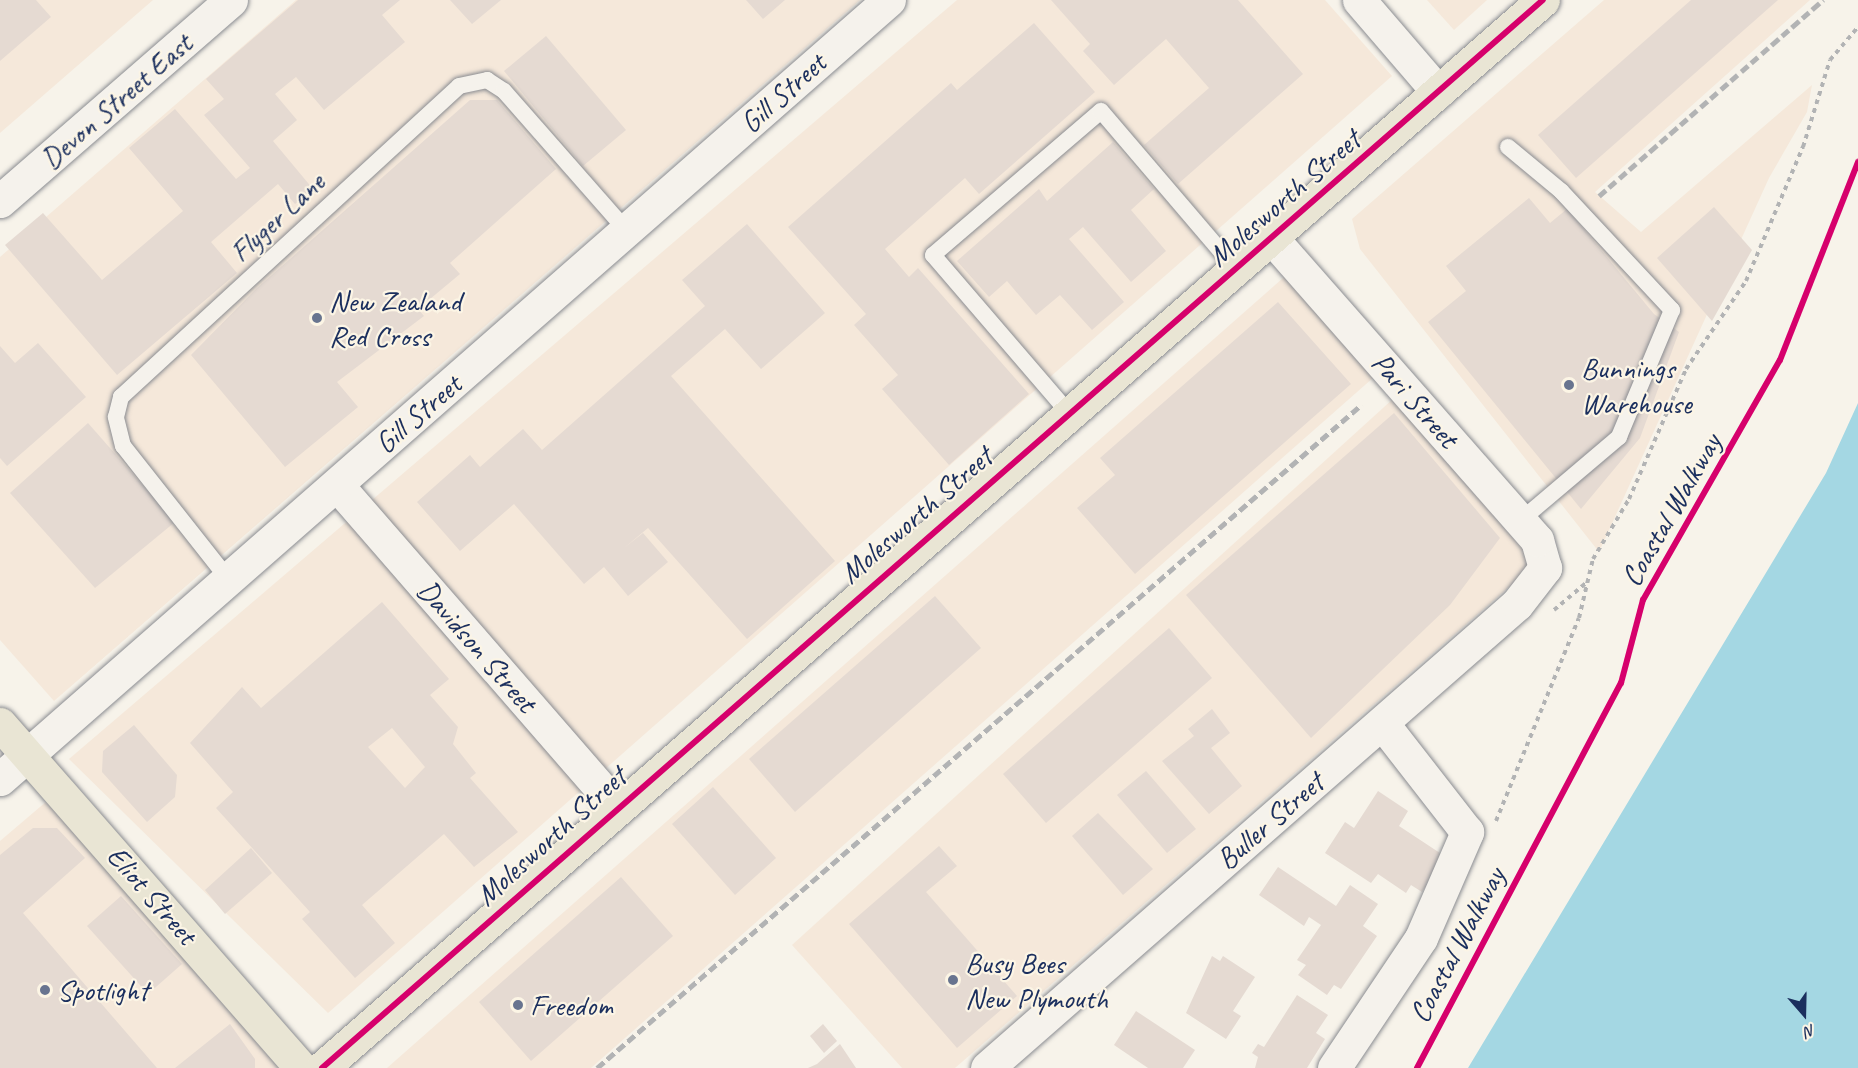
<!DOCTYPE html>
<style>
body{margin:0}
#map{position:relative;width:1858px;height:1068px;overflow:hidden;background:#f7f3ea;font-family:Caveat,sans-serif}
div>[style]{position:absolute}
.built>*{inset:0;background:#f5e8da}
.water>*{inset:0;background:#a4d7e3}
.building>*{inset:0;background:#e5dad2}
.path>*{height:4px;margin-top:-2px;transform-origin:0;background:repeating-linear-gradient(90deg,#b2b3b4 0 4.5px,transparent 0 9px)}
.roads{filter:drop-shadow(0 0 2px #8a8c91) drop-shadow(0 0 2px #8a8c91)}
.service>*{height:16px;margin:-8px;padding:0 8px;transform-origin:8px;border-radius:8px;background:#f5f2ec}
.minor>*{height:33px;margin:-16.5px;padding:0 16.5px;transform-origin:16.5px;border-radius:16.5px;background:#f5f2ec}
.tertiary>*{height:33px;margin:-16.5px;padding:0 16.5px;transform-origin:16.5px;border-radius:16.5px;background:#f5f2ec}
.trunk>*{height:33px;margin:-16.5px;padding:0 16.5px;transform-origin:16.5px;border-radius:16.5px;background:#e9e5d4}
.rail>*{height:4.5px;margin-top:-2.25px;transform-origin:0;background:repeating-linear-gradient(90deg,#b2b3b4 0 9px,transparent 0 13.5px)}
.cycleway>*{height:6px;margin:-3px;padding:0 3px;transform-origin:3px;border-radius:3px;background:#d6006c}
.dots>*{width:16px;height:16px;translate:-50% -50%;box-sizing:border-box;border:3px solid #fcf5e5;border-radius:50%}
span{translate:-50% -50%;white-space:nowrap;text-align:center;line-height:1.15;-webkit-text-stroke:4.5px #fcf5e5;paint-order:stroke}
.street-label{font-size:30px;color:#1b2f5e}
.poi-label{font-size:30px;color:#1b2f5e}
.left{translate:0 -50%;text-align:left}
.north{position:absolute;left:1774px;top:984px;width:60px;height:60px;-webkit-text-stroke:4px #fcf5e5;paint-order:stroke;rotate:160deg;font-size:16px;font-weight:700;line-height:24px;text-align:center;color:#1b2f5e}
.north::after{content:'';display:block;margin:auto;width:21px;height:27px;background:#1b2f5e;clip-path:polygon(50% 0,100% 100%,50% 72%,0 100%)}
</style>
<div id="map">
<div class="built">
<i style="clip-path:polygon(0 0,153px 0,0 133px)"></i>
<i style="clip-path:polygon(296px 0,860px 0,54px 701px,0 640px,0 257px)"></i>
<i style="clip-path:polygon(957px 0,1325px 0,1392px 76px,328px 1013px,69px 759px)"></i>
<i style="clip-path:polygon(1427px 0,1487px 0,1454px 30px)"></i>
<i style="clip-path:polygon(1604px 0,1810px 0,1595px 192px,1641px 232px,1812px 85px,1807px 112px,1769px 178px,1599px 552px,1360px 249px,1352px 219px)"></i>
<i style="clip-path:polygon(1292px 270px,1382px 370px,591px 1068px,387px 1068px)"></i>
<i style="clip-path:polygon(1405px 388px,1524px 530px,1532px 567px,955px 1068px,902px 1068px,792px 945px)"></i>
<i style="clip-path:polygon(47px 801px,281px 1068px,0 1068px,0 841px)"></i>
</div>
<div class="water">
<i style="clip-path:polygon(1858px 403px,1858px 1068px,1468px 1068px,1826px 473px)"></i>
</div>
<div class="building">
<i style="clip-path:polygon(0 0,36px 0,51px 17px,0 61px)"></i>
<i style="clip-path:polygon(298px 0,400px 0,382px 15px,405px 42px,324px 110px,296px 77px,275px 94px,297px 120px,273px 141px,313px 189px,295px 204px,278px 184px,211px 242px,237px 273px,117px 375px,5px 245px,43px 213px,102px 280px,183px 211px,129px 148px,175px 109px,236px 179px,250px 168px,204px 115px,224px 99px,206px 79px)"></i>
<i style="clip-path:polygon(450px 0,501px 0,472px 24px)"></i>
<i style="clip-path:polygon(746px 0,785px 0,763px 19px)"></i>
<i style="clip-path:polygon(1051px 0,1238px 0,1303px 74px,1178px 184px,1144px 145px,1209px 88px,1166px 39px,1114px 85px,1083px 51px,1090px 44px)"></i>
<i style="clip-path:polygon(1691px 0,1778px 0,1576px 178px,1538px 135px)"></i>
<i style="clip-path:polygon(1034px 23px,1095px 92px,979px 194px,965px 178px,885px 249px,909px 277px,918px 268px,1029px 394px,949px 465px,882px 389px,898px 375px,854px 325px,866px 314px,788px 227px,951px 83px,957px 90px)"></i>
<i style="clip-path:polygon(546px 36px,626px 130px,583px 166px,504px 71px)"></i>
<i style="clip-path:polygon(470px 100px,497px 100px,556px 169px,450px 263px,460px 274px,418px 309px,424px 316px,337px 382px,358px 407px,285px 467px,191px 355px,256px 289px)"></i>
<i style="clip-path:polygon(1113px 142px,1154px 189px,1131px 210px,1166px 251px,1131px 282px,1083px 227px,1069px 239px,1124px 302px,1092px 330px,1060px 295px,1036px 315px,1007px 281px,989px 297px,957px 261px,1039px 189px,1047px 201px)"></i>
<i style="clip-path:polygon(1529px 198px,1550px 223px,1567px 209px,1654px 314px,1679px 332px,1640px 438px,1581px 509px,1428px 322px,1466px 291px,1446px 266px)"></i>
<i style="clip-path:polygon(1714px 207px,1752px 250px,1712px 321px,1657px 258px)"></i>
<i style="clip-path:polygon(747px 224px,825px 313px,761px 369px,725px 329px,671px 376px,835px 561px,747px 639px,648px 528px,624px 548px,643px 533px,668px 562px,628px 596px,604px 567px,584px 584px,514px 504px,460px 551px,417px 502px,470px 455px,480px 467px,523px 429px,542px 450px,705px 306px,682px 280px)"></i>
<i style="clip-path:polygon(1278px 302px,1351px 384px,1135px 574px,1077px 508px,1115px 475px,1100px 458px)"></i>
<i style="clip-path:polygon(38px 343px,86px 397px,7px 466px,0 458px,0 346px,15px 363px)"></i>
<i style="clip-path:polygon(1394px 413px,1500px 538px,1450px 605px,1311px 738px,1186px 595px)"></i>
<i style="clip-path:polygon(88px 423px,175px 522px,95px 588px,10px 493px)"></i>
<i style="clip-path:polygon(935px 596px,981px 648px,795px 812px,749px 759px)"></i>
<i style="clip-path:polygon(evenodd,382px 602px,449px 679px,430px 695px,458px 727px,453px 744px,476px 773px,470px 778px,518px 832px,474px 867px,444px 834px,362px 905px,395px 943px,355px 978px,302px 919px,310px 912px,216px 808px,233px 792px,190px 743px,242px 687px,261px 708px,382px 602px,392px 728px,425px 767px,405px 788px,368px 747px,392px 728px)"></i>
<i style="clip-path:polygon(1169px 628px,1212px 678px,1046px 823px,1003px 774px)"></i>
<i style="clip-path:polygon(1212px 709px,1230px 733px,1211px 748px,1242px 786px,1209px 814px,1162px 761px,1194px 736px,1188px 729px)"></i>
<i style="clip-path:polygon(134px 725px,177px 775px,175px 797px,147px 822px,102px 772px,103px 751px)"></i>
<i style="clip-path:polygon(1146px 771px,1196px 829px,1167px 853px,1117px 795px)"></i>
<i style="clip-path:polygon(713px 787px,776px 858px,735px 895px,672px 824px)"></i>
<i style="clip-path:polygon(1378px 791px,1408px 811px,1399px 826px,1446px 857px,1422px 892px,1411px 885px,1406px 893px,1378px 874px,1371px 883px,1325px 853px,1345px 822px,1354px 828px)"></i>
<i style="clip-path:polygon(1098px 813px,1153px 869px,1123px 895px,1072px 836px)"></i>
<i style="clip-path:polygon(33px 828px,57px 828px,85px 858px,23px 913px,157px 1068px,0 1068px,0 855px)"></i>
<i style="clip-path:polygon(939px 846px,957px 866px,926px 892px,1017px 996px,957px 1048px,849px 924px)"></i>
<i style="clip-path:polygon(251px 848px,272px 873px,225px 914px,205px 890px)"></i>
<i style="clip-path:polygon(1278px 867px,1336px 906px,1350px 885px,1378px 904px,1363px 926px,1377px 936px,1341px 989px,1334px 985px,1327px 995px,1298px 975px,1306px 965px,1297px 960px,1321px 925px,1309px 917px,1304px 926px,1259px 895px)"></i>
<i style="clip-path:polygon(621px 877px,673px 936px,531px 1061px,479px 1002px)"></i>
<i style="clip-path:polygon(121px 896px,182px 964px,148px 994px,87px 926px)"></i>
<i style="clip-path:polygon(1212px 956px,1220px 961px,1223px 956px,1255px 977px,1233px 1011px,1241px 1016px,1226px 1039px,1186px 1013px)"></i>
<i style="clip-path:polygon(1297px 995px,1328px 1015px,1316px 1033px,1325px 1039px,1307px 1068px,1255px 1068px,1258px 1057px,1252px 1053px,1258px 1044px,1264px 1047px)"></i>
<i style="clip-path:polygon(1136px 1011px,1195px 1050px,1183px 1068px,1148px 1068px,1114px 1045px)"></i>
<i style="clip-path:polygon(230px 1024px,255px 1059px,255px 1068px,175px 1068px)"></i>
<i style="clip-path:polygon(823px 1024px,837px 1041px,824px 1053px,810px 1036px)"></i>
<i style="clip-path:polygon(840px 1044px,856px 1068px,808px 1068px,817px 1064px)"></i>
</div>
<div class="path">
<i style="left:1554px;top:610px;width:42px;rotate:-40.2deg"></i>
<i style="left:1496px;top:821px;width:219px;rotate:-67.8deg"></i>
<i style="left:1579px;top:618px;width:61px;rotate:-76.7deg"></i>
<i style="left:1593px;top:559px;width:70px;rotate:-59deg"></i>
<i style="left:1629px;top:499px;width:142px;rotate:-66.3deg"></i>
<i style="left:1686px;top:369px;width:107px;rotate:-55.7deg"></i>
<i style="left:1746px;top:281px;width:146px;rotate:-67deg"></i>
<i style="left:1803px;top:147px;width:91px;rotate:-72.8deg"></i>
<i style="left:1830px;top:60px;width:43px;rotate:-49.7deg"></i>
</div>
<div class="roads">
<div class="service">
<i style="left:1508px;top:147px;width:69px;rotate:39.7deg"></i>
<i style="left:1561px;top:191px;width:163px;rotate:47deg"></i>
<i style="left:1672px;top:310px;width:138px;rotate:112.7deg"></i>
<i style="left:1619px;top:437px;width:130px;rotate:139.7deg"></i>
<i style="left:1068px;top:412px;width:207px;rotate:-130.7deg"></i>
<i style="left:933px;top:255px;width:221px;rotate:-40.6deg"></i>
<i style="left:1101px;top:111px;width:209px;rotate:49.5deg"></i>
<i style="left:229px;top:580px;width:171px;rotate:-128.3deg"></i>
<i style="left:123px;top:446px;width:30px;rotate:-104deg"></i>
<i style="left:116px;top:417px;width:21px;rotate:-76deg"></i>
<i style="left:121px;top:397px;width:459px;rotate:-42.6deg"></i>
<i style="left:459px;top:86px;width:29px;rotate:-12deg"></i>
<i style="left:487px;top:80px;width:20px;rotate:33deg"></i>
<i style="left:504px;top:91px;width:186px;rotate:48.7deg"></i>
</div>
<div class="minor">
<i style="left:1359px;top:0;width:121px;rotate:49.3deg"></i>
<i style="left:337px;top:485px;width:427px;rotate:49deg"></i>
<i style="left:0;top:779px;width:1182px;rotate:-41.23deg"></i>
<i style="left:987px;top:1068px;width:704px;rotate:-41.2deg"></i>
<i style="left:1517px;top:604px;width:46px;rotate:-52.1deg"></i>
<i style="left:1545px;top:568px;width:29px;rotate:-106deg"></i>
<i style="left:1537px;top:540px;width:400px;rotate:-131.3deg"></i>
<i style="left:1334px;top:1068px;width:156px;rotate:-56.2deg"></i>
<i style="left:1421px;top:938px;width:116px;rotate:-66.5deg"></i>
<i style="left:1467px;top:832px;width:138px;rotate:-127.9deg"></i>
</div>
<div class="tertiary">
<i style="left:0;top:201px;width:306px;rotate:-41deg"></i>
</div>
<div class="trunk">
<i style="left:0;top:724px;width:457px;rotate:48.8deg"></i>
<i style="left:322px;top:1068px;width:1622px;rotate:-41.18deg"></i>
</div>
</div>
<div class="rail">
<i style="left:1599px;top:196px;width:298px;rotate:-41.2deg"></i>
<i style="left:597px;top:1068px;width:1012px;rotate:-40.95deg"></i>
</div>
<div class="cycleway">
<i style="left:322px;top:1068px;width:1622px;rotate:-41.18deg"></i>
<i style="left:1417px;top:1068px;width:436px;rotate:-62.1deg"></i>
<i style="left:1621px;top:683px;width:86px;rotate:-75.2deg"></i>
<i style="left:1643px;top:600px;width:276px;rotate:-60.3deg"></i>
<i style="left:1780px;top:360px;width:213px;rotate:-68.5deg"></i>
</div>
<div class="dots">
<i style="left:317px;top:318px;background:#68748f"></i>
<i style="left:1569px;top:385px;background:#68748f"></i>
<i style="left:953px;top:980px;background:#68748f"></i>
<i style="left:45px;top:990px;background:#68748f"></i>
<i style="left:518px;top:1005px;background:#68748f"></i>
</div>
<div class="street-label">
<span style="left:783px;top:93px;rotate:-42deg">Gill Street</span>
<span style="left:116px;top:101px;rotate:-41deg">Devon Street East</span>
<span style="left:1284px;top:198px;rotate:-41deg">Molesworth Street</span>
<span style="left:277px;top:217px;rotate:-43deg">Flyger Lane</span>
<span style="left:1415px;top:400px;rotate:49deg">Pari Street</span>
<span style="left:418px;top:414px;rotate:-41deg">Gill Street</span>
<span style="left:1671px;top:510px;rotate:-60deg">Coastal Walkway</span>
<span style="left:916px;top:515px;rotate:-41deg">Molesworth Street</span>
<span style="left:477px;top:646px;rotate:49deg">Davidson Street</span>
<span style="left:1270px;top:821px;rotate:-41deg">Buller Street</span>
<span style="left:551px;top:836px;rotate:-42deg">Molesworth Street</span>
<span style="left:152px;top:895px;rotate:49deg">Eliot Street</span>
<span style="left:1457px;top:945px;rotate:-62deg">Coastal Walkway</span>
</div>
<div class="poi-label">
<span class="left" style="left:329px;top:318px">New Zealand<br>Red Cross</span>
<span class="left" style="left:1581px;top:385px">Bunnings<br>Warehouse</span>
<span class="left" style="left:965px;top:980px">Busy Bees<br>New Plymouth</span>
<span class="left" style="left:57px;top:990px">Spotlight</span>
<span class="left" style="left:530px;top:1005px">Freedom</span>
</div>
<div class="north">N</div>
</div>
